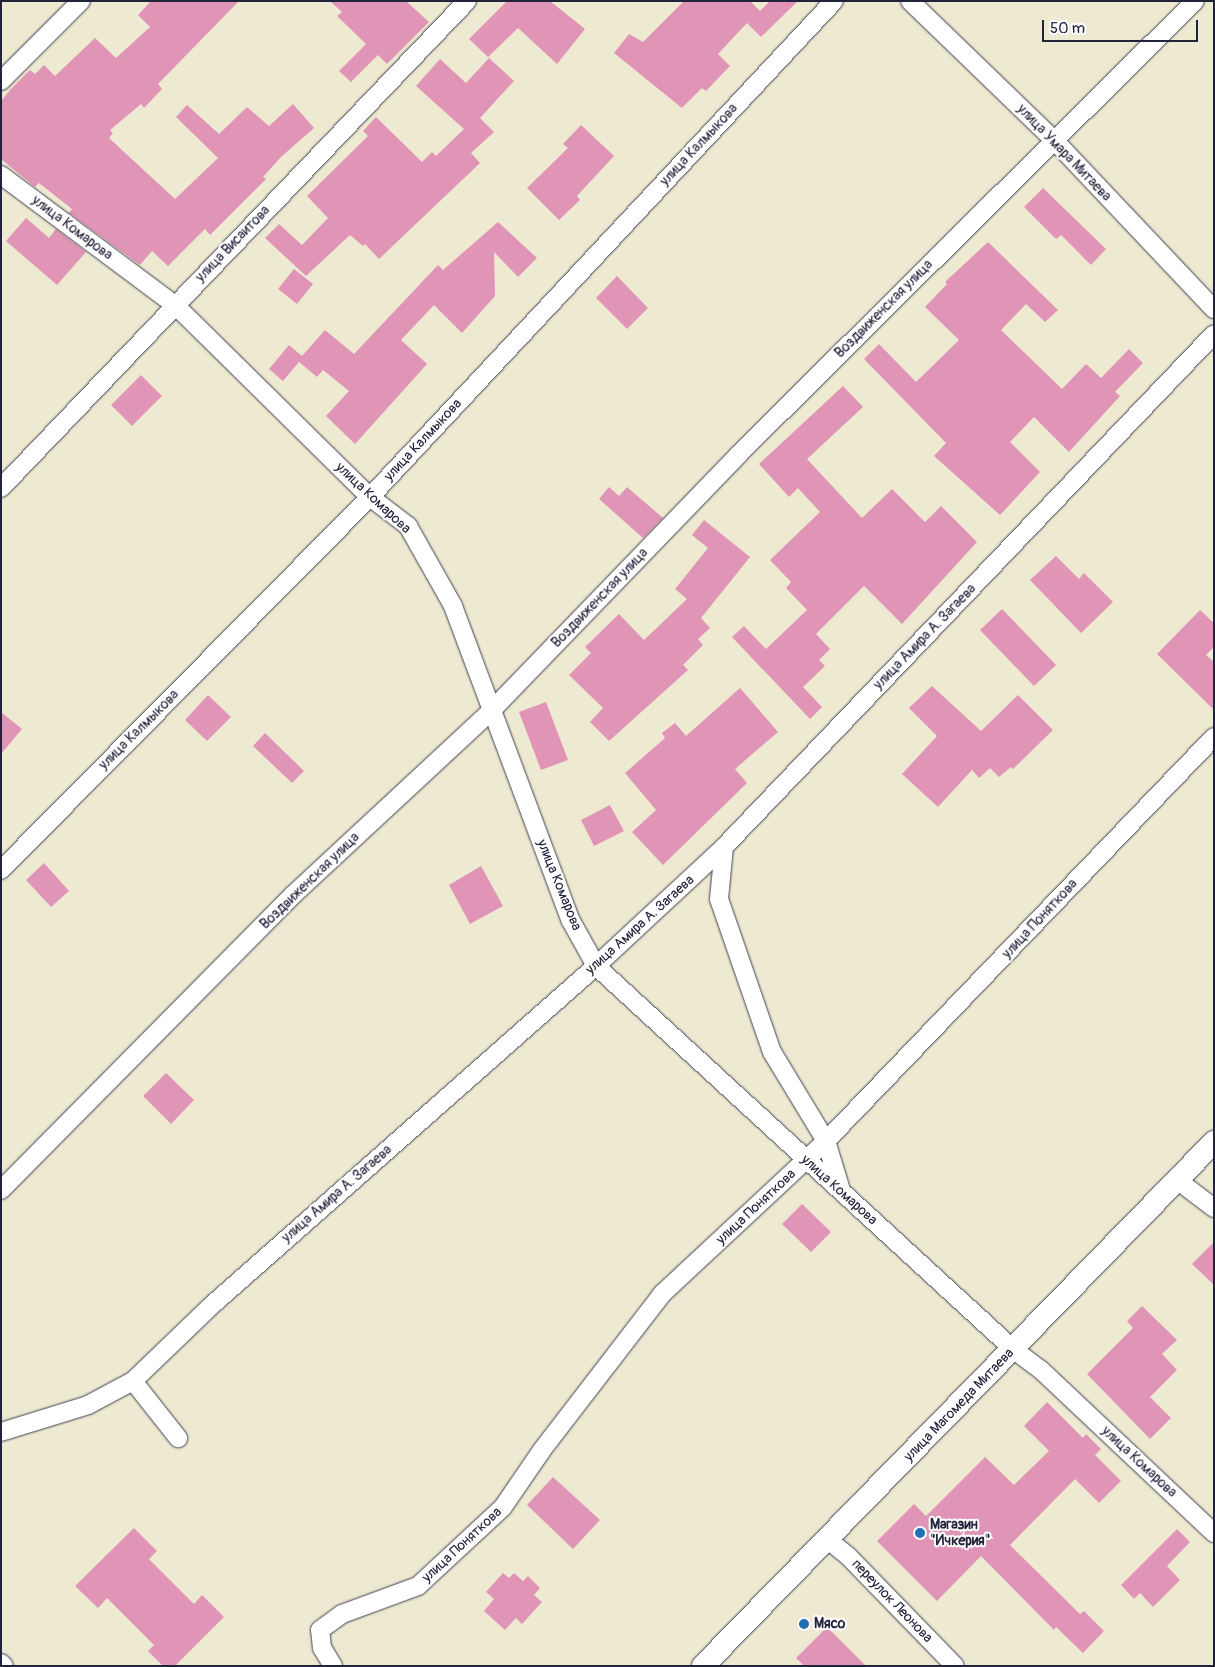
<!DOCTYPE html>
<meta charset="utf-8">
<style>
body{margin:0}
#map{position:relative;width:1215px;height:1667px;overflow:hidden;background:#eeead2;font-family:Pangolin,sans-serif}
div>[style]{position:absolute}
.building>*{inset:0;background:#e095b7}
.roads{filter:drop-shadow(0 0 1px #414052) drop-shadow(0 0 1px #414052)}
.minor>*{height:18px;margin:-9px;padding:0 9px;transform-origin:9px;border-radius:9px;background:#fff}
.tertiary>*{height:22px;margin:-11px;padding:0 11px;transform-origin:11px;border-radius:11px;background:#fff}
.dots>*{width:14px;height:14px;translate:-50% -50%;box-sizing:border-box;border:2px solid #fff;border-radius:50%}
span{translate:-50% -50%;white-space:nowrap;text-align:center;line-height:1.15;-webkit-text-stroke:4px #fff;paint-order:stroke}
.street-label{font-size:14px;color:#22223b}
.poi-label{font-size:14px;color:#22223b;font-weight:700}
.left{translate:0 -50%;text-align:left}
.frame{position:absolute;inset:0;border:2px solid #22223b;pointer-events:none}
.scale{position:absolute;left:1042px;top:20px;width:156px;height:22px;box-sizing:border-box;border:2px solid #22223b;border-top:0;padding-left:6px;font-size:15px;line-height:18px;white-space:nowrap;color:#22223b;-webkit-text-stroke:4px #fff;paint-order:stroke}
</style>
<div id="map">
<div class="building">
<i style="clip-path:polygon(151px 1px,239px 1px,158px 84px,162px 89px,144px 108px,141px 104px,110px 130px,113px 133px,109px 138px,175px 199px,218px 158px,176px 117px,187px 105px,219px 134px,247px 107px,269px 126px,293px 104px,314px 128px,281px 157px,263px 177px,266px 179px,210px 235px,205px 229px,168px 266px,152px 251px,140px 265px,69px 213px,72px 209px,39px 183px,35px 187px,1px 159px,1px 101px,11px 89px,30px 70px,35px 74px,44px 65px,55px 76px,95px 38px,116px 58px,150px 27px,138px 15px)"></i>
<i style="clip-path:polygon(330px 1px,406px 1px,429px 22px,387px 64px,378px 55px,351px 82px,339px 71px,366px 44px,337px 16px,342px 12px)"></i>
<i style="clip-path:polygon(507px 1px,550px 1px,585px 29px,557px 64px,518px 28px,488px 57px,469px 39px)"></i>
<i style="clip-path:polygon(684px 1px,750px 1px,760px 11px,770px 1px,798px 1px,761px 37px,747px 23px,718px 54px,730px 66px,706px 91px,702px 88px,682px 108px,614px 53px,629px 34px,643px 42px)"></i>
<i style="clip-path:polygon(489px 58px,514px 81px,480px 118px,494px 132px,471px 153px,480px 163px,379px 259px,365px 244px,363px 246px,350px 235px,306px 276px,265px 238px,279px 224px,302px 245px,328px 218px,307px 196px,368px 136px,363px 131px,376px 117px,422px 162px,432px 152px,436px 156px,464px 129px,416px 86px,440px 59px,466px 83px)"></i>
<i style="clip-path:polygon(581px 125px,614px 156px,577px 196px,580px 200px,559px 220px,527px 188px,568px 148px,563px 144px)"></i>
<i style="clip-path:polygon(1043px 188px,1106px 249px,1091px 265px,1061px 235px,1056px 239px,1024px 207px)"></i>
<i style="clip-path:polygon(26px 218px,49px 238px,56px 229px,86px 252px,57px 285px,6px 241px)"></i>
<i style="clip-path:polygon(498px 222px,537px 258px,518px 277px,494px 252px,495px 296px,462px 333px,434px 305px,401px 340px,427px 364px,355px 444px,326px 416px,349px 391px,323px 370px,317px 377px,299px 362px,283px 381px,269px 369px,289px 345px,302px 356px,325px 330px,354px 354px,438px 265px,443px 270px)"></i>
<i style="clip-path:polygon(988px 242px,1058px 310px,1045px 322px,1026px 304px,1001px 330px,1062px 389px,1086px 364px,1101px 378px,1129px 349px,1143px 363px,1115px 392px,1120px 396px,1069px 452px,1034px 417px,1010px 442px,1040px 472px,1000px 515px,934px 456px,946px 443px,864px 359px,879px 344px,916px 382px,959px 340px,925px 307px,947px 284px,945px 282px)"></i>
<i style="clip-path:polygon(294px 269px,313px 284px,297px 304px,278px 289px)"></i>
<i style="clip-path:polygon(617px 276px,648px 308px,627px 329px,596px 298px)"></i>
<i style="clip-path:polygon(141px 375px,162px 396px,132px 426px,111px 405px)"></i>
<i style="clip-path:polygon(843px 386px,863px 407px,807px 459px,862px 518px,892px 489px,925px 522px,941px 506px,977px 542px,902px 624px,864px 586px,816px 634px,830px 649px,819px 660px,825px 666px,803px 687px,822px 707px,810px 719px,732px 637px,744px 626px,766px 649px,807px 610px,786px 588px,791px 582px,770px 560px,820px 512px,798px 488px,789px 497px,759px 464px)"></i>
<i style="clip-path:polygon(609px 487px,619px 496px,627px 487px,663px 518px,643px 538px,599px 499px)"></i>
<i style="clip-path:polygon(704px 520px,750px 557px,701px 618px,710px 628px,698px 639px,703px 645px,683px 665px,688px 670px,609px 741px,590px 722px,603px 708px,569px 675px,591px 653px,585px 647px,619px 614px,644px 640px,687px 599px,675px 589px,708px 548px,692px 535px)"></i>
<i style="clip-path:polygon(1056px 556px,1079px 579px,1084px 573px,1113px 602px,1081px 633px,1030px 580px)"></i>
<i style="clip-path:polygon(1002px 609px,1056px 665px,1034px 686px,980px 630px)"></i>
<i style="clip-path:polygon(1200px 610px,1214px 623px,1214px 647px,1206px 655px,1214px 662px,1214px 710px,1157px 654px)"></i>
<i style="clip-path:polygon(932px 686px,981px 731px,1018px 695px,1053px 730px,1013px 769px,1011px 767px,999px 777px,990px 768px,979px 778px,972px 770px,938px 807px,902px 774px,937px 736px,909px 708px)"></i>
<i style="clip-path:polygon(740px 688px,778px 732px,735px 769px,747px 783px,663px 865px,632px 832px,656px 810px,625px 773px,665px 738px,662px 733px,675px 723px,686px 736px)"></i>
<i style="clip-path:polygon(208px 695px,231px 717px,207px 741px,185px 720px)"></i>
<i style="clip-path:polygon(546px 702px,568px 760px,541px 770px,519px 712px)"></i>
<i style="clip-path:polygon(1px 712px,22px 729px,1px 754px)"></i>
<i style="clip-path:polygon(265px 733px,304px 771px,292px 783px,253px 746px)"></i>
<i style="clip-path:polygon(610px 805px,624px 831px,594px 846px,581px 820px)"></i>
<i style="clip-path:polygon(44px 863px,69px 891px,51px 907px,26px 880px)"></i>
<i style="clip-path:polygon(481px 866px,503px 906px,470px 924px,449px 885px)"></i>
<i style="clip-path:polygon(166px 1073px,194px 1100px,171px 1124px,143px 1096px)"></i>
<i style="clip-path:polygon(802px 1204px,831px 1232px,811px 1252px,782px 1224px)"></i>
<i style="clip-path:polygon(1214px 1242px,1214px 1285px,1192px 1264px)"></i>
<i style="clip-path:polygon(1142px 1306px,1177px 1340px,1162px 1354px,1177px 1370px,1150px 1397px,1171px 1418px,1150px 1439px,1087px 1374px,1133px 1328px,1127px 1321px)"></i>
<i style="clip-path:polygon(1047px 1402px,1083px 1438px,1086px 1434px,1101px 1449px,1095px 1455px,1121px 1481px,1099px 1503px,1075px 1479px,1010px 1545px,1080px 1614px,1084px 1611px,1104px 1631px,1083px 1653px,1056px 1627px,1054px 1630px,981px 1556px,937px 1601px,877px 1541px,914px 1504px,926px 1516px,985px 1457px,1014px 1485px,1049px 1451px,1024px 1426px)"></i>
<i style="clip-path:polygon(553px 1477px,600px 1520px,573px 1549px,527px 1505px)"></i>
<i style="clip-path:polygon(134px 1528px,157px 1551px,149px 1559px,194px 1604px,202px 1595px,224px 1617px,175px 1666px,163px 1666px,148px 1651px,154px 1645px,107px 1598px,98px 1608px,75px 1586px)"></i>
<i style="clip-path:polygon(1177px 1529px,1190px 1542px,1167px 1566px,1180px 1580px,1153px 1607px,1140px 1593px,1134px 1599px,1121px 1585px)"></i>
<i style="clip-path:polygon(503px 1573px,509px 1578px,514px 1573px,523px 1581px,528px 1576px,540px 1588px,534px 1595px,542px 1602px,522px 1624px,516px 1618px,505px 1630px,484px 1611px,494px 1599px,486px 1592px)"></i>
<i style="clip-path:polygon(827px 1627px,866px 1666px,804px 1666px,796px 1658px)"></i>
</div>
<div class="roads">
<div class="minor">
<i style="left:910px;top:1px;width:200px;rotate:44deg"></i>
<i style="left:1054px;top:140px;width:233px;rotate:46.6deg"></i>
<i style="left:1px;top:81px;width:113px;rotate:-45deg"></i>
<i style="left:1px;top:175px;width:217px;rotate:36.8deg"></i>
<i style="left:175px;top:305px;width:274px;rotate:44.6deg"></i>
<i style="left:370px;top:497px;width:48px;rotate:37.3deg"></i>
<i style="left:408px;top:526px;width:92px;rotate:60.6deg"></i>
<i style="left:453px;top:606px;width:336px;rotate:69.5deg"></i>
<i style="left:571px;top:921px;width:51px;rotate:60.9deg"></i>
<i style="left:596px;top:966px;width:566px;rotate:42.57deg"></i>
<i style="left:1013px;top:1349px;width:35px;rotate:37deg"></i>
<i style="left:1041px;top:1370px;width:238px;rotate:43.3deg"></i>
<i style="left:1px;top:488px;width:674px;rotate:-46.26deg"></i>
<i style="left:724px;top:847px;width:52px;rotate:95.5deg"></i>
<i style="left:719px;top:899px;width:162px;rotate:70.9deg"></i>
<i style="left:772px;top:1052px;width:104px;rotate:58.8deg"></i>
<i style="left:826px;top:1141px;width:51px;rotate:73deg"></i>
<i style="left:1px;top:870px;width:525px;rotate:-45.31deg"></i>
<i style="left:370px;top:497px;width:679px;rotate:-46.91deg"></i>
<i style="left:1176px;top:1179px;width:48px;rotate:37.3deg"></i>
<i style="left:1px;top:1190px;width:415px;rotate:-45.3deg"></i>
<i style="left:293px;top:895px;width:270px;rotate:-42.9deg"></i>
<i style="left:491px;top:711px;width:356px;rotate:-46deg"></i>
<i style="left:738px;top:455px;width:644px;rotate:-44.81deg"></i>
<i style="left:133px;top:1381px;width:73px;rotate:51.7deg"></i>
<i style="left:1px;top:1432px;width:91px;rotate:-17.2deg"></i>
<i style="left:88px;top:1405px;width:51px;rotate:-28.1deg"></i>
<i style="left:133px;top:1381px;width:110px;rotate:-43.9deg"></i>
<i style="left:212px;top:1305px;width:512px;rotate:-41.44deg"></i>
<i style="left:596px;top:966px;width:175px;rotate:-42.9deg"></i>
<i style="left:724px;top:847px;width:709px;rotate:-46.31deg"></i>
<i style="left:827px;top:1539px;width:27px;rotate:39deg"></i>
<i style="left:848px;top:1556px;width:153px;rotate:45.8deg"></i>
<i style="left:1px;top:1663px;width:4px;rotate:45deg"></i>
<i style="left:333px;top:1666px;width:21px;rotate:-121deg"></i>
<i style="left:322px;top:1648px;width:18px;rotate:-96deg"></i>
<i style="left:320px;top:1630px;width:27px;rotate:-36deg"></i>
<i style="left:342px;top:1614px;width:81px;rotate:-20.2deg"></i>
<i style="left:418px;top:1586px;width:116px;rotate:-42.9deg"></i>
<i style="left:503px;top:1507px;width:69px;rotate:-55.6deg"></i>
<i style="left:542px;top:1450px;width:197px;rotate:-52.4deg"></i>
<i style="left:662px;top:1294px;width:224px;rotate:-43deg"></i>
<i style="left:826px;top:1141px;width:560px;rotate:-46.16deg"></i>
</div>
<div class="tertiary">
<i style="left:703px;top:1666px;width:732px;rotate:-45.72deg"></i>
</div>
</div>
<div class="dots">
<i style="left:920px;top:1533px;background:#1f6fb2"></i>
<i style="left:804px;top:1624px;background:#1f6fb2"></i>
</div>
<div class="street-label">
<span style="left:699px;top:145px;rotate:-47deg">улица Калмыкова</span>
<span style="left:1064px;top:153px;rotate:46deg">улица Умара Митаева</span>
<span style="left:72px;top:228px;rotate:37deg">улица Комарова</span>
<span style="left:233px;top:244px;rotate:-46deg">улица Висаитова</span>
<span style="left:884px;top:309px;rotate:-45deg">Воздвиженская улица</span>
<span style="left:423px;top:440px;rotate:-47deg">улица Калмыкова</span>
<span style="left:373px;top:498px;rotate:43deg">улица Комарова</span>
<span style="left:600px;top:598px;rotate:-46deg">Воздвиженская улица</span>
<span style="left:925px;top:637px;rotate:-46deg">улица Амира А. Загаева</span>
<span style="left:139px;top:730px;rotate:-45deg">улица Калмыкова</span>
<span style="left:310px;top:881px;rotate:-44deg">Воздвиженская улица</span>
<span style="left:559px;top:885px;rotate:68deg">улица Комарова</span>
<span style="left:1040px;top:919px;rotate:-47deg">улица Поняткова</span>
<span style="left:640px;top:925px;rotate:-42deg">улица Амира А. Загаева</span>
<span style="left:839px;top:1190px;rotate:42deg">улица Комарова</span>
<span style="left:337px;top:1194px;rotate:-41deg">улица Амира А. Загаева</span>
<span style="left:756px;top:1207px;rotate:-43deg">улица Поняткова</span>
<span style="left:959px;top:1405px;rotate:-46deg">улица Магомеда Митаева</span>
<span style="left:1139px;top:1462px;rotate:43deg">улица Комарова</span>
<span style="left:462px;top:1545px;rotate:-43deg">улица Поняткова</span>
<span style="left:892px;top:1601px;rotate:46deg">переулок Леонова</span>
</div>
<div class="poi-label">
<span class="left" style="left:930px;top:1533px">Магазин<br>"Ичкерия"</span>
<span class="left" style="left:814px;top:1624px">Мясо</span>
</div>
<div class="frame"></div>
<div class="scale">50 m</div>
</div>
